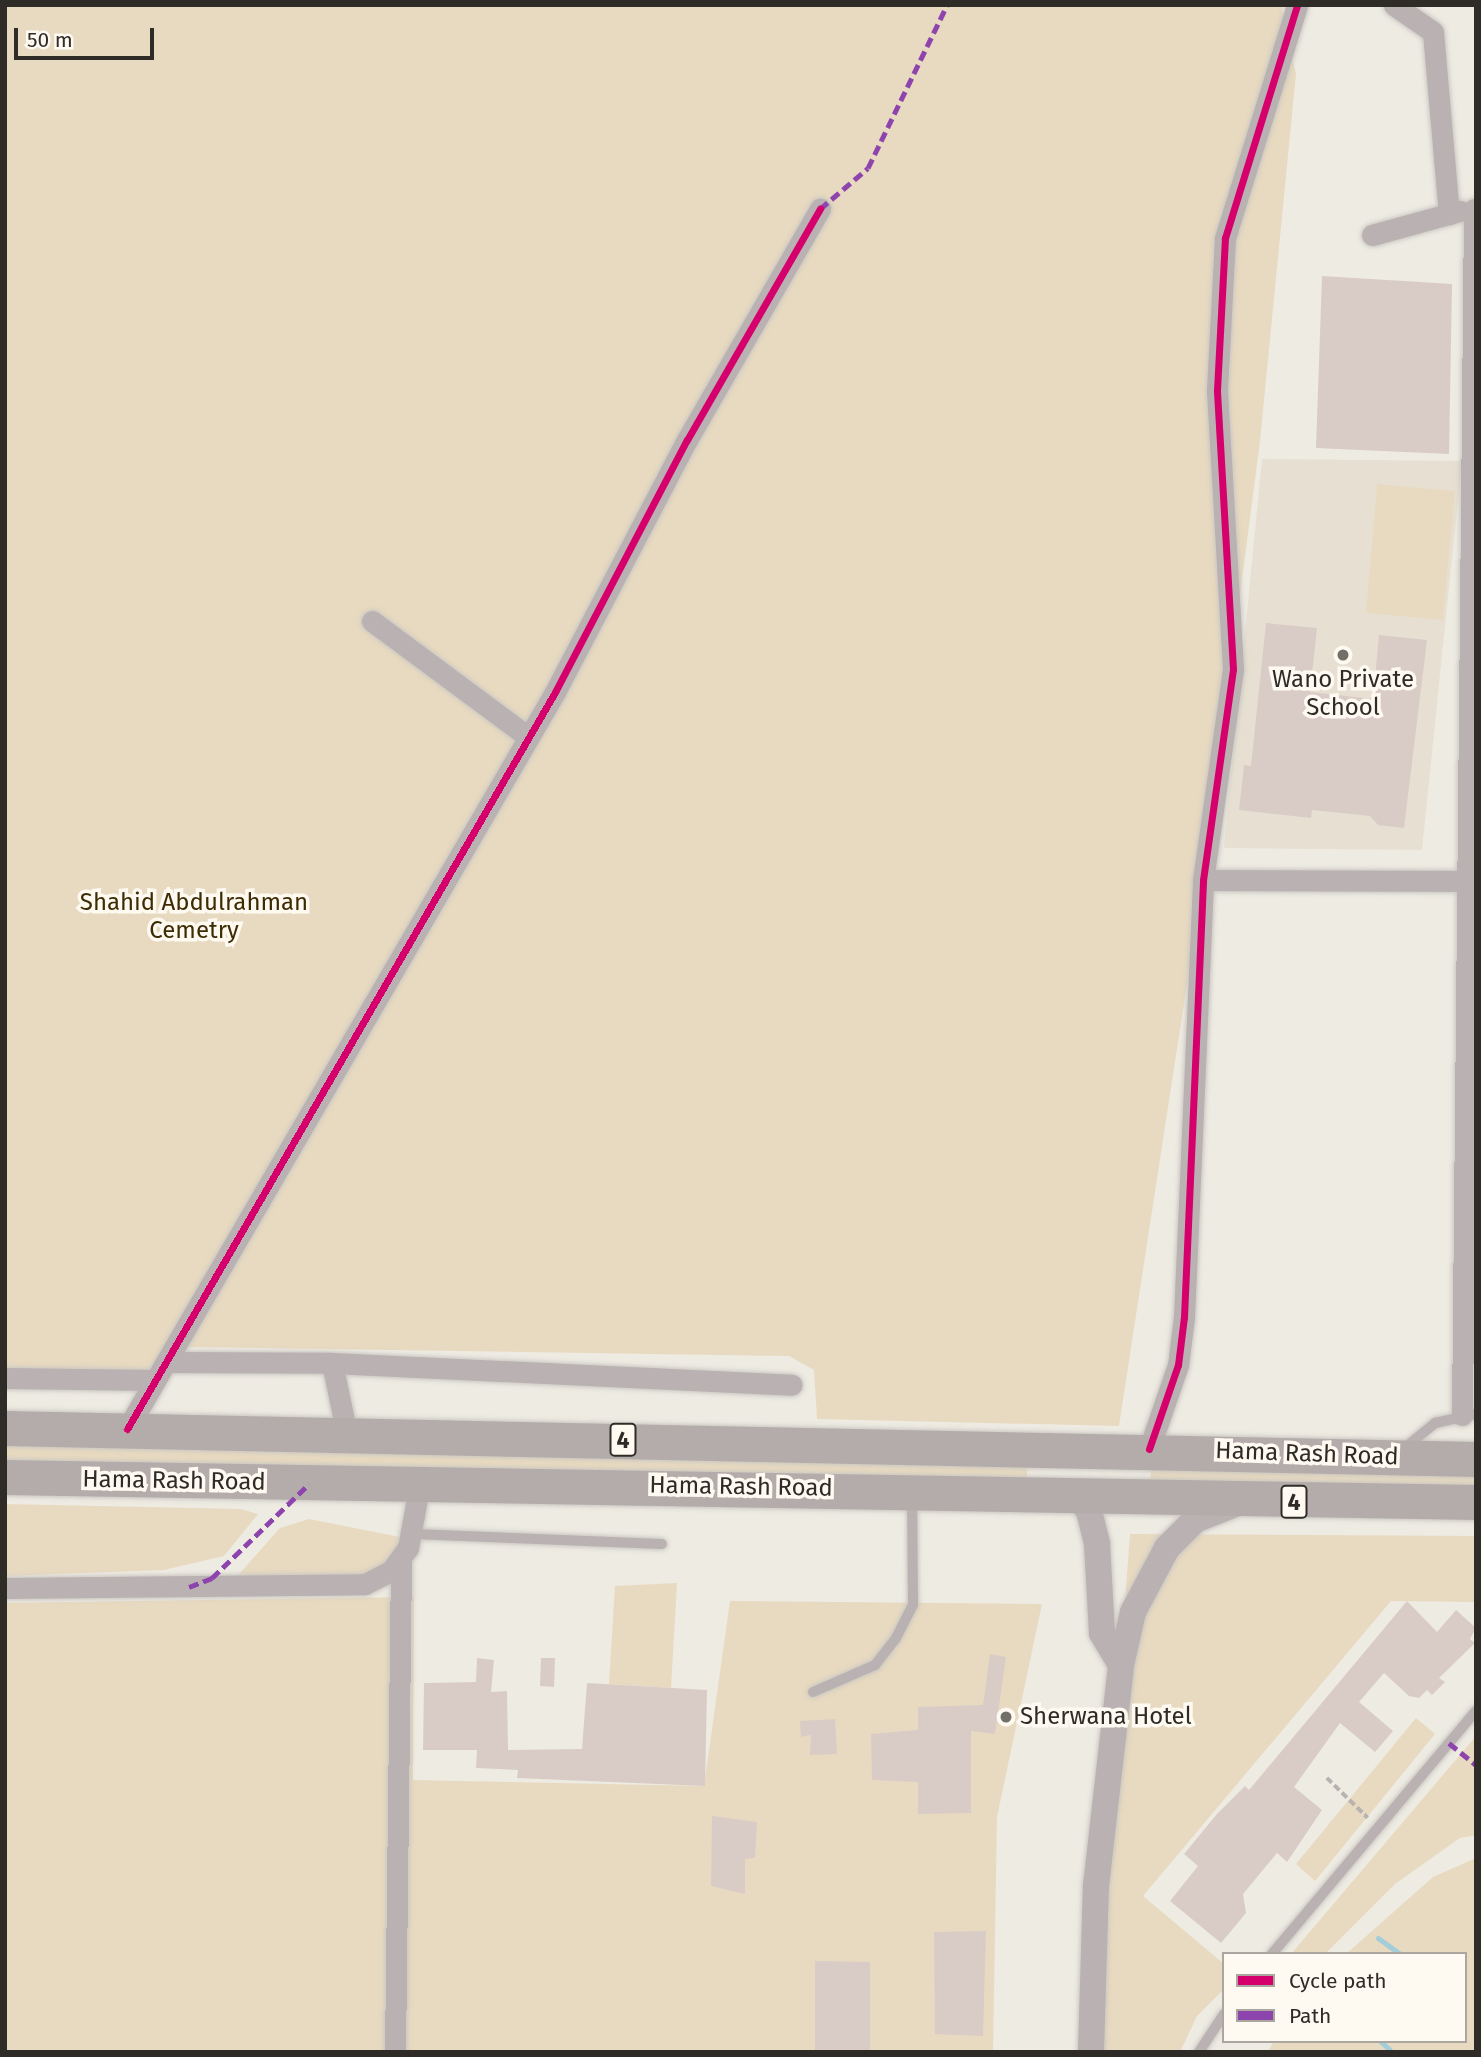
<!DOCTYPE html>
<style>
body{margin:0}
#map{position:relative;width:1481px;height:2057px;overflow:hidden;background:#eeebe3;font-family:"Fira Sans",sans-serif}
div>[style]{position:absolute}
.built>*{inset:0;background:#e7e0d2}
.green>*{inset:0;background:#e8dac0}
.stream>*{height:5px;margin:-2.5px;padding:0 2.5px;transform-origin:2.5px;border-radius:2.5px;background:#a3ced9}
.building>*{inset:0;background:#d9ccc6}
.path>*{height:3.5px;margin-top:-1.75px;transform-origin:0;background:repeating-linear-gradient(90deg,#b8b3b1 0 7px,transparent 0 10.5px)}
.roads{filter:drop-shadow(0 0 2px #cbc8c2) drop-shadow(0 0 2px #cbc8c2)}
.service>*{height:10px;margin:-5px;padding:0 5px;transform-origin:5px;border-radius:5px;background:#b9b1b2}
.minor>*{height:21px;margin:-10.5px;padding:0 10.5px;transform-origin:10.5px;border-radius:10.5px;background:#b9b1b2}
.tertiary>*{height:26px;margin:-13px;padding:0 13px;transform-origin:13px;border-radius:13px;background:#b9b1b2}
.trunk>*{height:35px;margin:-17.5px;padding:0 17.5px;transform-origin:17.5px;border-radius:17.5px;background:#b4acaa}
.quiet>*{height:5px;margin-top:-2.5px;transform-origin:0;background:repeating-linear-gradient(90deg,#8e44ad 0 10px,transparent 0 15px)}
.cycleway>*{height:7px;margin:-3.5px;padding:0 3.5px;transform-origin:3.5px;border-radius:3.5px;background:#d6006c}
.dots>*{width:19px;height:19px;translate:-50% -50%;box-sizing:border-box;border:4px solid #fef9f1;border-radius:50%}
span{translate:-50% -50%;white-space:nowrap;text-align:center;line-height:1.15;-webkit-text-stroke:7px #fef9f1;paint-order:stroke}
.shield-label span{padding:2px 5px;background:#fef9f1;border:2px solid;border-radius:5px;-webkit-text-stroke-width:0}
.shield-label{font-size:23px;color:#2f2c27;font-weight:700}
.poi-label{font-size:24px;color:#2f2c27}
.left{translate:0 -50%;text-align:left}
.park-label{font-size:24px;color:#3d2b03}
.street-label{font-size:24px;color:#2f2c27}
.frame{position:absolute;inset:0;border:7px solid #2f2c27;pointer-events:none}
.legend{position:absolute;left:1222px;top:1952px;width:245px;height:91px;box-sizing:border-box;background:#fef9f1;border:2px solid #aba7a0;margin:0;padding:9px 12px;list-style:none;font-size:21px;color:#2f2c27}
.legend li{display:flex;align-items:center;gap:14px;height:35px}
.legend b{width:35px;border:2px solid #aba7a0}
.scale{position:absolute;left:14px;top:28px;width:140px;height:32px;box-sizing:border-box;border:4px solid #2f2c27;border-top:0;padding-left:9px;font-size:21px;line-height:24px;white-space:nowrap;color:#2f2c27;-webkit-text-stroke:5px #fef9f1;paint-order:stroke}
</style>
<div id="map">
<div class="built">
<i style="clip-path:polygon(1262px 459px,1462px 461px,1422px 850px,1224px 848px)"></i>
</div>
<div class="green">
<i style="clip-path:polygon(5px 5px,1281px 5px,1296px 74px,1260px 441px,1203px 880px,1119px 1426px,817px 1419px,814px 1370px,789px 1356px,185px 1347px,148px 1375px,5px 1387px)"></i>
<i style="clip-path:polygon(1377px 484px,1455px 491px,1443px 620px,1366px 613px)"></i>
<i style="clip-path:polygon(5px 1444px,1027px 1465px,1027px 1482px,5px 1463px)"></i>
<i style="clip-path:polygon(1151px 1468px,1476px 1471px,1476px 1491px,1150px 1485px)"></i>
<i style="clip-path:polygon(5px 1504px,241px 1509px,258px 1514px,224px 1556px,164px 1570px,5px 1576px)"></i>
<i style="clip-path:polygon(309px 1519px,400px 1537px,397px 1552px,379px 1570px,348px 1580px,281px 1582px,239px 1574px,280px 1528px)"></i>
<i style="clip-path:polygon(1130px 1534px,1476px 1536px,1476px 1602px,1391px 1601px,1143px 1896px,1224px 1964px,1224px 1989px,1197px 2016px,1180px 2052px,1091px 2052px)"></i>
<i style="clip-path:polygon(677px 1583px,671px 1688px,609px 1684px,615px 1586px)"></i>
<i style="clip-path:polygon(414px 1597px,413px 1780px,704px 1786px,730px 1601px,1042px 1604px,997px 1817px,993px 2052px,5px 2052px,5px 1603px)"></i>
<i style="clip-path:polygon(1416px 1718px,1435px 1734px,1315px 1881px,1296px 1864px)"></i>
<i style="clip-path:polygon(1476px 1736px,1476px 1835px,1460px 1838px,1395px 1884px,1325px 1954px,1291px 1954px)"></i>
<i style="clip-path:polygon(1476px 1858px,1476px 2052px,1268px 2052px,1274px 2041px,1465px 2041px,1465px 1954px,1346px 1954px,1433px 1877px)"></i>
</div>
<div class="stream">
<i style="left:1378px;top:1938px;width:27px;rotate:36deg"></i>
<i style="left:1380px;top:2041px;width:13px;rotate:42deg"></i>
</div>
<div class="building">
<i style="clip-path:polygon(1322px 276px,1452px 284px,1449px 454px,1316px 448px)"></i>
<i style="clip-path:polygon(1266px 623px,1317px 628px,1310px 692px,1373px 699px,1379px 635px,1427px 640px,1404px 828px,1378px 825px,1370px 816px,1312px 810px,1311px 818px,1239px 810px,1244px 765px,1251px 766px)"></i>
<i style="clip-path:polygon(1407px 1601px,1437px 1632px,1456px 1610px,1476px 1628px,1470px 1639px,1475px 1643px,1439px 1678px,1445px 1682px,1432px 1695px,1427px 1690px,1419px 1698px,1409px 1696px,1384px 1673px,1359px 1702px,1393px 1731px,1375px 1752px,1340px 1723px,1294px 1787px,1322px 1810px,1287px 1862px,1277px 1853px,1243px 1894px,1246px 1913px,1221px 1943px,1170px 1901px,1198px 1866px,1184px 1854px,1217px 1814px,1245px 1786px,1249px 1790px)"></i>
<i style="clip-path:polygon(990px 1654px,1006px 1657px,995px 1734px,971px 1731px,971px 1813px,918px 1814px,918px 1782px,872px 1780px,871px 1734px,918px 1730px,918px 1707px,983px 1705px)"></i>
<i style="clip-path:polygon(477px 1658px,494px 1660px,491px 1692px,507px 1691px,508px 1750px,582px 1749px,587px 1683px,707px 1690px,705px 1786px,517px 1778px,518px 1770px,476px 1768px,477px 1750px,423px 1750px,424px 1683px,476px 1682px)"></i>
<i style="clip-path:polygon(541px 1658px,555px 1658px,554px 1687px,540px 1686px)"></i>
<i style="clip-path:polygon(835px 1719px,837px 1754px,810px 1755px,811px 1735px,801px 1737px,800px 1721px)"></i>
<i style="clip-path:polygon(712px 1816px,757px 1822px,755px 1858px,745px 1859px,745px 1894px,711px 1886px)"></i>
<i style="clip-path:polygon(986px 1931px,983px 2036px,935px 2034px,934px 1932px)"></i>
<i style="clip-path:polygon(815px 1961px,870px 1962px,870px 2052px,815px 2052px)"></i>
</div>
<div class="path">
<i style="left:1327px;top:1778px;width:57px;rotate:44.3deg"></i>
</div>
<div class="roads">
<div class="service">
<i style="left:1402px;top:1450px;width:43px;rotate:-39.3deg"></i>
<i style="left:1435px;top:1423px;width:42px;rotate:-12.4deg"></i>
<i style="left:413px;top:1534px;width:249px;rotate:2.3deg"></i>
<i style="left:813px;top:1692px;width:68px;rotate:-23.5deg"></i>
<i style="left:875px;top:1665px;width:34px;rotate:-52deg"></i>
<i style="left:896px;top:1638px;width:38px;rotate:-63deg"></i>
<i style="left:913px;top:1604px;width:108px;rotate:-90.5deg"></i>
<i style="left:1272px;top:1954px;width:317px;rotate:-50deg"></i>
<i style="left:1199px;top:2052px;width:45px;rotate:-56.7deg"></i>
</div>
<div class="minor">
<i style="left:1394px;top:5px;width:47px;rotate:34.7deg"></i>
<i style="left:1433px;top:32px;width:183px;rotate:85deg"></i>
<i style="left:1372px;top:235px;width:91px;rotate:-15.3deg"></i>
<i style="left:372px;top:621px;width:194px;rotate:36.6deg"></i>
<i style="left:1203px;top:880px;width:273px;rotate:0.2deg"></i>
<i style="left:166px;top:1362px;width:166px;rotate:0.3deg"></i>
<i style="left:332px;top:1363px;width:460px;rotate:2.7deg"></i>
<i style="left:332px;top:1363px;width:74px;rotate:78.2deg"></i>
<i style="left:5px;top:1378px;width:150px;rotate:0.8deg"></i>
<i style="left:1462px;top:1415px;width:1206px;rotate:-89.43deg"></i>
<i style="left:127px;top:1429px;width:852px;rotate:-59.85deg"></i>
<i style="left:555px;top:692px;width:284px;rotate:-62.4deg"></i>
<i style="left:687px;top:440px;width:267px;rotate:-60.1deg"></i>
<i style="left:1149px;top:1449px;width:89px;rotate:-71deg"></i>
<i style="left:1178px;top:1365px;width:48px;rotate:-82.9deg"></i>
<i style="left:1184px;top:1317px;width:437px;rotate:-87.5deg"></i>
<i style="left:1203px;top:880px;width:213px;rotate:-81.9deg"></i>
<i style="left:1233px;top:669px;width:279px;rotate:-93.3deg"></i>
<i style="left:1217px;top:390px;width:152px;rotate:-87deg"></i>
<i style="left:1225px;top:238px;width:244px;rotate:-72.8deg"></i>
<i style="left:5px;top:1588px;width:360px;rotate:-0.6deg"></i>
<i style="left:365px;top:1584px;width:29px;rotate:-27deg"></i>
<i style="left:391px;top:1571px;width:29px;rotate:-54deg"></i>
<i style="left:408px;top:1548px;width:67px;rotate:-79.7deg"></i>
<i style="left:395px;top:2052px;width:492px;rotate:-89.3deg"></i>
</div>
<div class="tertiary">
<i style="left:1077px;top:1495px;width:20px;rotate:53deg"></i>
<i style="left:1089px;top:1511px;width:34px;rotate:76deg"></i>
<i style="left:1097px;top:1544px;width:89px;rotate:86.8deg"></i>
<i style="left:1102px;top:1633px;width:37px;rotate:59deg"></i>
<i style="left:1091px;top:2052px;width:166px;rotate:-88.3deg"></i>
<i style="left:1096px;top:1886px;width:222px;rotate:-83.5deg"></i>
<i style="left:1121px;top:1665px;width:54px;rotate:-77.2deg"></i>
<i style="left:1133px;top:1612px;width:72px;rotate:-62deg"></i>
<i style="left:1167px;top:1548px;width:40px;rotate:-45deg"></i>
<i style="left:1195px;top:1520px;width:48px;rotate:-21.8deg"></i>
</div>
<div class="trunk">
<i style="left:5px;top:1428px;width:1471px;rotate:1.21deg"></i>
<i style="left:5px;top:1477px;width:1471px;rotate:0.97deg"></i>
</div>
</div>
<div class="quiet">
<i style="left:820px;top:209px;width:63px;rotate:-40.5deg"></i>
<i style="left:868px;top:168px;width:181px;rotate:-64.1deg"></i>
<i style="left:189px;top:1587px;width:25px;rotate:-21deg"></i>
<i style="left:212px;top:1578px;width:135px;rotate:-44.1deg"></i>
<i style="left:1449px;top:1743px;width:35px;rotate:39deg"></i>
</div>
<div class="cycleway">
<i style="left:127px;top:1429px;width:852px;rotate:-59.85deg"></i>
<i style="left:555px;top:692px;width:284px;rotate:-62.4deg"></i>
<i style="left:687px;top:440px;width:267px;rotate:-60.1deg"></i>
<i style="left:1149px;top:1449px;width:89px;rotate:-71deg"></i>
<i style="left:1178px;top:1365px;width:48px;rotate:-82.9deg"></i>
<i style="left:1184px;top:1317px;width:437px;rotate:-87.5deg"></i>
<i style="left:1203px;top:880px;width:213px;rotate:-81.9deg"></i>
<i style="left:1233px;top:669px;width:279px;rotate:-93.3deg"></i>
<i style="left:1217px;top:390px;width:152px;rotate:-87deg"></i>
<i style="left:1225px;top:238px;width:244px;rotate:-72.8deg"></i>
</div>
<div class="dots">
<i style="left:1343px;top:655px;background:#726f69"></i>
<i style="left:1006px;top:1717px;background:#726f69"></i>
</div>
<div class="shield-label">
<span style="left:623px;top:1440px">4</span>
<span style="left:1294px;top:1502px">4</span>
</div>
<div class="poi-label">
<span style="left:1343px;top:694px">Wano Private<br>School</span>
<span class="left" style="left:1020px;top:1717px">Sherwana Hotel</span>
</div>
<div class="park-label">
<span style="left:194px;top:917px">Shahid Abdulrahman<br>Cemetry</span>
</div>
<div class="street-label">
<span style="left:1307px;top:1454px;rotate:2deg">Hama Rash Road</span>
<span style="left:174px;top:1481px;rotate:1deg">Hama Rash Road</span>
<span style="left:741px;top:1487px;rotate:1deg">Hama Rash Road</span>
</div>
<div class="frame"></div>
<ul class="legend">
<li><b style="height:9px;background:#d6006c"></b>Cycle path</li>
<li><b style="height:9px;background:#8e44ad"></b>Path</li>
</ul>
<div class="scale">50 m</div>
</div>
